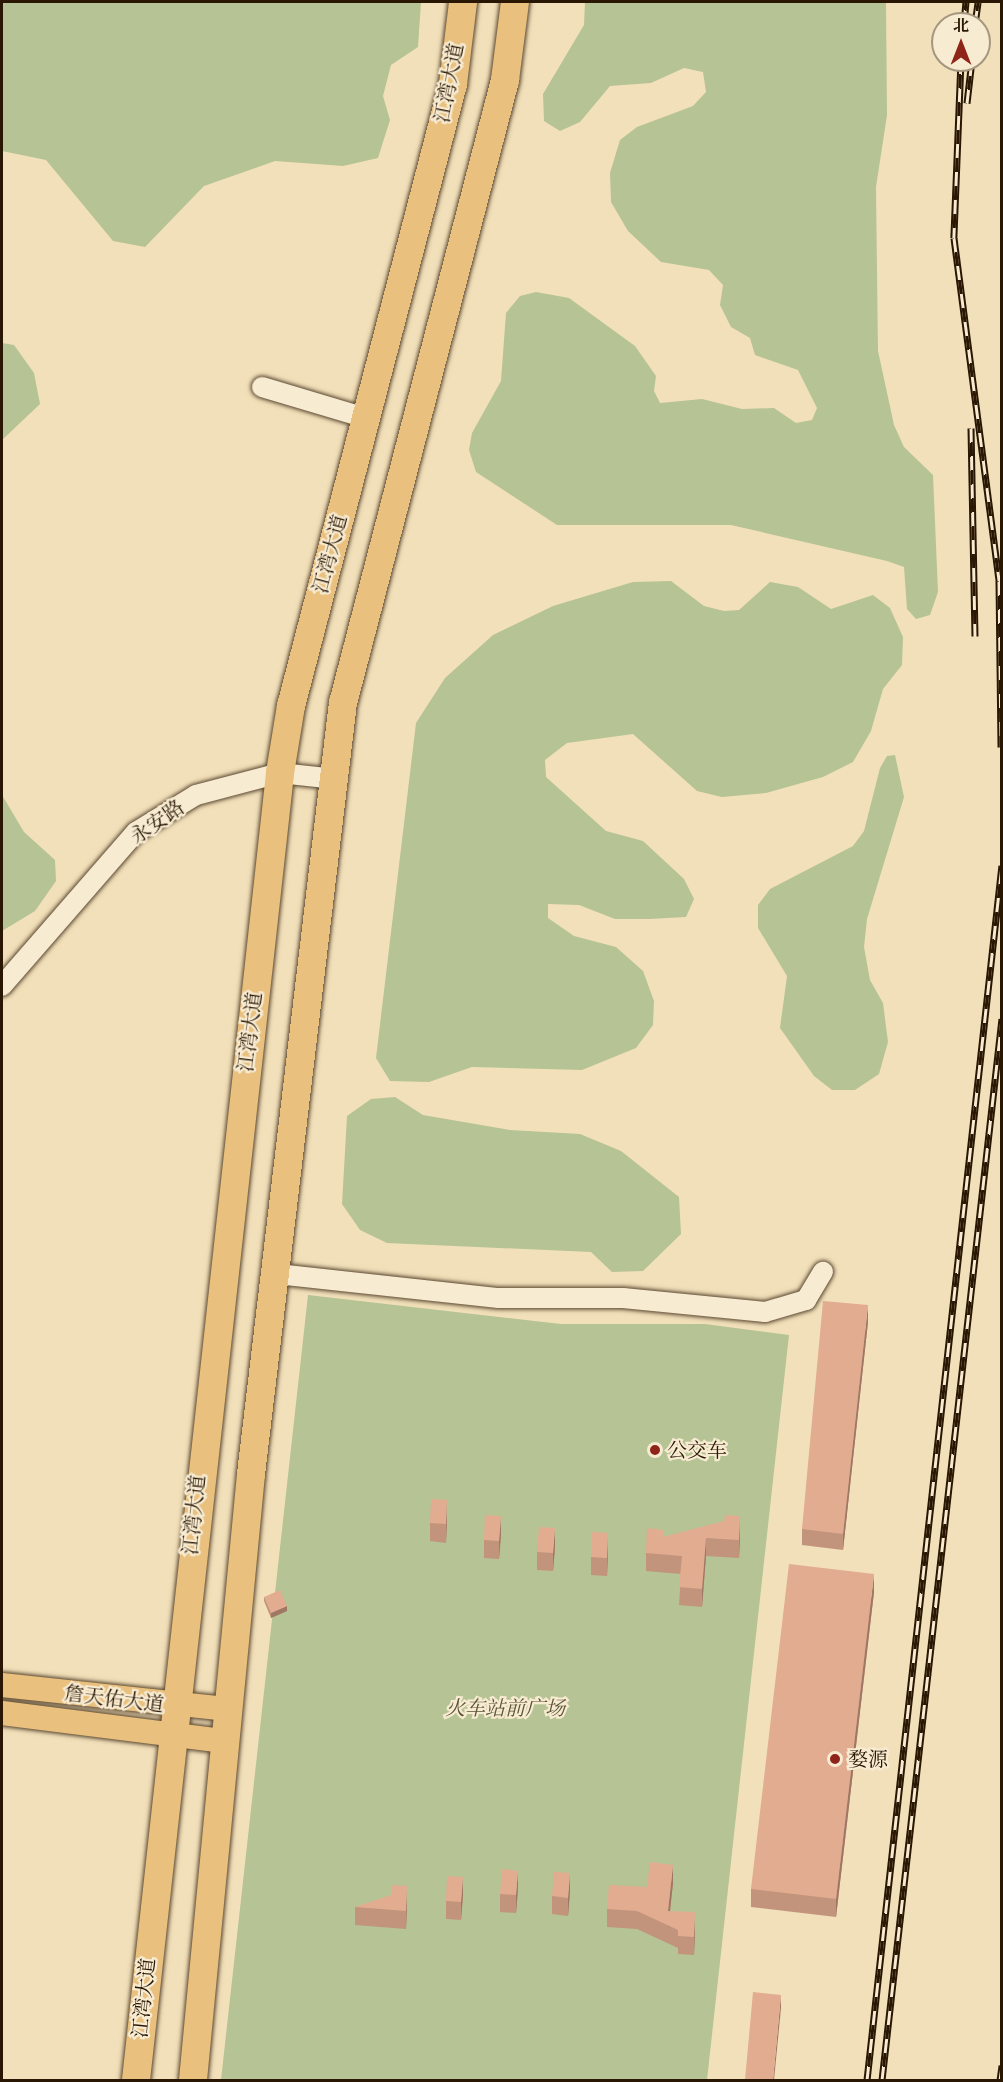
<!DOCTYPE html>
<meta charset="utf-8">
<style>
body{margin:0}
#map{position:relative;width:1003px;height:2082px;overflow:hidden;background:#f2e0ba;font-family:Cardo,"Noto Serif SC",serif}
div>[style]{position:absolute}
.green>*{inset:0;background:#b6c394}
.roads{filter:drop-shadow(0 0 2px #5b4831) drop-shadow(0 0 2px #5b4831)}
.minor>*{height:20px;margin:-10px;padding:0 10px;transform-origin:10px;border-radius:10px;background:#f7ebd2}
.major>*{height:24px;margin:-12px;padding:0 12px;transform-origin:12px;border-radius:12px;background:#e9c07d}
.highway>*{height:28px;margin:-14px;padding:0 14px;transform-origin:14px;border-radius:14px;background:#e9c07d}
.rail>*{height:7px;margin-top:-3.5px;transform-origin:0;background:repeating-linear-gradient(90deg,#f7ebd2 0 14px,#291603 0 28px);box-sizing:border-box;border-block:2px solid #291603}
.wall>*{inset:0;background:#c2947c}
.shaded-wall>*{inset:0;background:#9e7865}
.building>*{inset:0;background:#e2ac90}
.dots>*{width:16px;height:16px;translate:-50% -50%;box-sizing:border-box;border:3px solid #f7ebd2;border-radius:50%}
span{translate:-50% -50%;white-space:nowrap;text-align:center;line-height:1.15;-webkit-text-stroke:4.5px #f7ebd2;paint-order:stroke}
.street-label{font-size:20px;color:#291603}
.poi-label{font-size:20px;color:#291603}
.left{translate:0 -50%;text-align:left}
.park-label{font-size:20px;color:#5a5336;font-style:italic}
.frame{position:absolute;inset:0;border:3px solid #291603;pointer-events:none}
.north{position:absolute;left:931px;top:12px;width:60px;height:60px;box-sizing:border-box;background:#f7ebd2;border:2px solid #a5967f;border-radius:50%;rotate:0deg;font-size:16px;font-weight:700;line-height:24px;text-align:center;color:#291603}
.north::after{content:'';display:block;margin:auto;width:21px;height:27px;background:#8f2418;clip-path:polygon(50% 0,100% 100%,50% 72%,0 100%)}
</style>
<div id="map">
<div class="green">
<i style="clip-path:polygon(2px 2px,421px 2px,418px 47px,391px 65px,383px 96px,390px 120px,378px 158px,343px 166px,275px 161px,204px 186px,145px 247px,113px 241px,46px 160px,2px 151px)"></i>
<i style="clip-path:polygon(585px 2px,886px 2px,887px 115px,876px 187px,878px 351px,894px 425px,904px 447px,933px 475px,938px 592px,930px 615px,916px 619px,907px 609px,904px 567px,887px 561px,731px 525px,557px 525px,476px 472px,469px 450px,472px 433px,501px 381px,506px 313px,520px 296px,536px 292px,569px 298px,635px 346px,656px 376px,654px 391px,660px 403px,702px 399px,742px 409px,774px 408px,796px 423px,812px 420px,817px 408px,798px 370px,755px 355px,750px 338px,731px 327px,720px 305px,723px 285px,709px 270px,661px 262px,628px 231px,611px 202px,610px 173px,620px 140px,637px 127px,693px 106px,706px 92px,703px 72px,684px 68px,651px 83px,610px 86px,580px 122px,560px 131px,544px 121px,543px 94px,584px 25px)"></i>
<i style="clip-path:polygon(2px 343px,14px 345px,34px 373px,40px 404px,2px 440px)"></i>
<i style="clip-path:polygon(671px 581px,704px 606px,724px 611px,739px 610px,770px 582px,798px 587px,831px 609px,873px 595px,890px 608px,903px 637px,902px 665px,883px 689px,871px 731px,853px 762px,823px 777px,766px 793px,722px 797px,697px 791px,633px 734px,567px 743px,545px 760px,546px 777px,606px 831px,643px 841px,684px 879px,694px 899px,686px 917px,649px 919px,615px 919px,579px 905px,548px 904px,548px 918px,574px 936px,616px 947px,643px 971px,654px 1001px,653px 1025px,636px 1048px,582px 1070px,472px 1067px,429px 1082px,390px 1081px,376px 1058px,416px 723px,445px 678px,493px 635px,553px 606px,633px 582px)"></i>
<i style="clip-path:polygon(895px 755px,904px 797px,867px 919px,864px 947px,870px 980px,883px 1003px,888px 1042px,879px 1074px,855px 1090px,832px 1090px,814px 1076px,780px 1028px,787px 976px,758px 928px,758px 905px,770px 889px,853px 846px,864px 831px,880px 768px,887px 756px)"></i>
<i style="clip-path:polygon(2px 795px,24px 832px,55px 860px,56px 881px,35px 911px,2px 931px)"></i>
<i style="clip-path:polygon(395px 1097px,423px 1115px,510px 1130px,580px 1134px,621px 1151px,679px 1197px,681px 1234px,643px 1271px,612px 1272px,591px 1252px,387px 1243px,360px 1230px,342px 1204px,347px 1116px,371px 1099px)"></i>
<i style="clip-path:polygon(308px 1295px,561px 1324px,705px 1324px,789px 1335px,707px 2080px,221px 2080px)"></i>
</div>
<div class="roads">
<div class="minor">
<i style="left:262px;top:387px;width:109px;rotate:16.6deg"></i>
<i style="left:2px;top:986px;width:204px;rotate:-49deg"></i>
<i style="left:136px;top:832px;width:70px;rotate:-31.7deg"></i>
<i style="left:196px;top:795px;width:87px;rotate:-14.7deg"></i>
<i style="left:280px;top:773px;width:56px;rotate:6.1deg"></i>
<i style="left:277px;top:1274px;width:223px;rotate:6.2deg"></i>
<i style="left:499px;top:1298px;width:124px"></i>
<i style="left:623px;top:1298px;width:143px;rotate:5.6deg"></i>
<i style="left:765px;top:1312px;width:43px;rotate:-16.3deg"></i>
<i style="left:806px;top:1300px;width:33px;rotate:-59deg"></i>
</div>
<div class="major">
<i style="left:2px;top:1685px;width:225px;rotate:6.1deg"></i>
<i style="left:2px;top:1713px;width:224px;rotate:7.2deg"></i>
</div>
<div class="highway">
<i style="left:136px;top:2080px;width:1315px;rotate:-83.71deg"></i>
<i style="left:280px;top:773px;width:68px;rotate:-80.7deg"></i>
<i style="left:291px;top:706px;width:643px;rotate:-75.4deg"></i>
<i style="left:453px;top:84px;width:83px;rotate:-83deg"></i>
<i style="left:193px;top:2080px;width:609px;rotate:-84.53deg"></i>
<i style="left:251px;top:1474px;width:776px;rotate:-83.2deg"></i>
<i style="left:343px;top:703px;width:644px;rotate:-75.42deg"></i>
<i style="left:505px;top:80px;width:79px;rotate:-82.7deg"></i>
</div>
</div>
<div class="rail">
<i style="left:964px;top:24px;width:22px;rotate:-85deg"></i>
<i style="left:975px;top:24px;width:22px;rotate:-82deg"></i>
<i style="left:961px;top:60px;width:178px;rotate:92.3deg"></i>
<i style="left:954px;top:238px;width:346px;rotate:82.5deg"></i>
<i style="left:999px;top:581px;width:166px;rotate:89.3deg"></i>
<i style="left:967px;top:103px;width:43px;rotate:-83.4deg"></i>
<i style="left:971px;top:428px;width:208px;rotate:88.9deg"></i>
<i style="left:867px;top:2080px;width:1222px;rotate:-83.66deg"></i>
<i style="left:882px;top:2080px;width:1068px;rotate:-83.55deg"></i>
<i style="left:1000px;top:2080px;width:15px;rotate:-82deg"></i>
</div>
<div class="wall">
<i style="clip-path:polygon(868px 1322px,843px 1550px,802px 1545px,802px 1529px)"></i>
<i style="clip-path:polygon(447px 1518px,446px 1543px,430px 1541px,430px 1523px)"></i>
<i style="clip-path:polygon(501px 1534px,499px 1559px,484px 1558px,484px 1540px)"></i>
<i style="clip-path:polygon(740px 1534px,739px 1558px,706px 1556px,702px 1607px,679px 1605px,681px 1574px,646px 1571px,646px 1553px,663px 1537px)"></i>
<i style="clip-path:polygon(555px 1547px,553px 1571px,537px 1570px,537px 1552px)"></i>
<i style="clip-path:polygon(608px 1551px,607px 1576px,591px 1575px,591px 1557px)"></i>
<i style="clip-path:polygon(874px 1592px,836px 1917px,751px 1907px,751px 1889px)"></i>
<i style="clip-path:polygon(264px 1597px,287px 1611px,271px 1618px,264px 1601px)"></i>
<i style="clip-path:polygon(673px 1883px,670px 1911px,695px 1930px,694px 1955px,678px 1954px,678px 1948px,637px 1929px,607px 1927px,607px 1909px,647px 1887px)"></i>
<i style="clip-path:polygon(518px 1889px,516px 1913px,500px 1912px,500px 1894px)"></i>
<i style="clip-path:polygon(570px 1891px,568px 1916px,552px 1914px,552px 1896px)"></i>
<i style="clip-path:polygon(463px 1895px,461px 1920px,446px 1919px,446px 1901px)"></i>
<i style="clip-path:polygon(407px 1904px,406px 1929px,355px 1925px,355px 1907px)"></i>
</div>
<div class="shaded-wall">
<i style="clip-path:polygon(868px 1305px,868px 1322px,843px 1550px,843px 1534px)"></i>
<i style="clip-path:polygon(447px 1500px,447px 1518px,446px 1543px,446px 1524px)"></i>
<i style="clip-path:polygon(501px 1516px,501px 1534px,499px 1559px,499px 1541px)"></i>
<i style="clip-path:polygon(740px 1516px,740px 1534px,739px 1558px,739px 1540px)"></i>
<i style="clip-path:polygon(555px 1528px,555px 1547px,553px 1571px,553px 1553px)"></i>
<i style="clip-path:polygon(608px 1533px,608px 1551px,607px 1576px,607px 1558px)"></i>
<i style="clip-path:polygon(706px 1538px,706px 1556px,702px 1607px,702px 1589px)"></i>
<i style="clip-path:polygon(874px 1574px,874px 1592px,836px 1917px,836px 1899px)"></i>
<i style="clip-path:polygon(287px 1606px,287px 1611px,271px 1618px,271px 1613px)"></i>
<i style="clip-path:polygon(673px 1865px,673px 1883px,668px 1929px,668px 1911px)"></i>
<i style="clip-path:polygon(518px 1871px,518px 1889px,516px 1913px,516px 1895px)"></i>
<i style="clip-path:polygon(570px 1873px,570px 1891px,568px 1916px,568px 1898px)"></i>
<i style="clip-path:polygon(463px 1877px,463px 1895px,461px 1920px,461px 1902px)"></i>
<i style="clip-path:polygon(407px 1886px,407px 1904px,406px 1929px,406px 1911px)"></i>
<i style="clip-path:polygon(695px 1912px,695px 1930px,694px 1955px,694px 1937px)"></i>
<i style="clip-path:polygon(781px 1995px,781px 2008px,774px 2080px,773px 2080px)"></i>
</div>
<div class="building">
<i style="clip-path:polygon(823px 1301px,868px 1305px,843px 1534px,802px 1529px)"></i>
<i style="clip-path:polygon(431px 1499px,447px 1500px,446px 1524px,430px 1523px)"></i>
<i style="clip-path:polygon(485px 1515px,501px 1516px,499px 1541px,484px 1540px)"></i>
<i style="clip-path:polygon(725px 1515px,740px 1516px,739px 1540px,706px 1538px,702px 1589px,679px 1587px,682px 1556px,646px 1553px,647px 1528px,663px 1530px,663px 1537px,724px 1521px)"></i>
<i style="clip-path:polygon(539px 1527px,555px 1528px,553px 1553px,537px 1552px)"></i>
<i style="clip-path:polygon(592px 1532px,608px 1533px,607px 1558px,591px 1557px)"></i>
<i style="clip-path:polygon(789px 1564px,874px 1574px,836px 1899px,751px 1889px)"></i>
<i style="clip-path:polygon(280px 1590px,287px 1606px,271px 1613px,264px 1597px)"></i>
<i style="clip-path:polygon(650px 1862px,673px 1865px,668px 1911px,695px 1912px,694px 1937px,678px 1936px,678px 1930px,637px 1911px,607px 1909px,609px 1885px,647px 1887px)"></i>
<i style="clip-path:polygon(502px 1869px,518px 1871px,516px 1895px,500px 1894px)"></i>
<i style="clip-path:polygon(554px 1872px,570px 1873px,568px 1898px,552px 1896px)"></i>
<i style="clip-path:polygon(447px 1876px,463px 1877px,461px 1902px,446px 1901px)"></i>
<i style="clip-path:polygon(392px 1885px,407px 1886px,406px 1911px,355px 1907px,391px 1895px)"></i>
<i style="clip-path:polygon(753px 1992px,781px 1995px,773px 2080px,745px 2080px)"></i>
</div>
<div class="dots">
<i style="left:655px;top:1450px;background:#8f2418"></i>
<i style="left:835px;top:1759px;background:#8f2418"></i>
</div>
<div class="street-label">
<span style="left:449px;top:83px;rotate:-79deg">江湾大道</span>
<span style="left:330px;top:554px;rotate:-75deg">江湾大道</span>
<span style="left:157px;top:822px;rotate:-35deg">永安路</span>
<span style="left:250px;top:1032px;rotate:-83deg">江湾大道</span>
<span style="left:194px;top:1515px;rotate:-84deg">江湾大道</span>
<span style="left:114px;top:1699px;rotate:7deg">詹天佑大道</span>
<span style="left:144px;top:1998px;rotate:-84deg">江湾大道</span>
</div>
<div class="poi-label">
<span class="left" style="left:667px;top:1450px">公交车</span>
<span class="left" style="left:848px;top:1759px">婺源</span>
</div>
<div class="park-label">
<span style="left:505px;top:1708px">火车站前广场</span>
</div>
<div class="frame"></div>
<div class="north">北</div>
</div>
